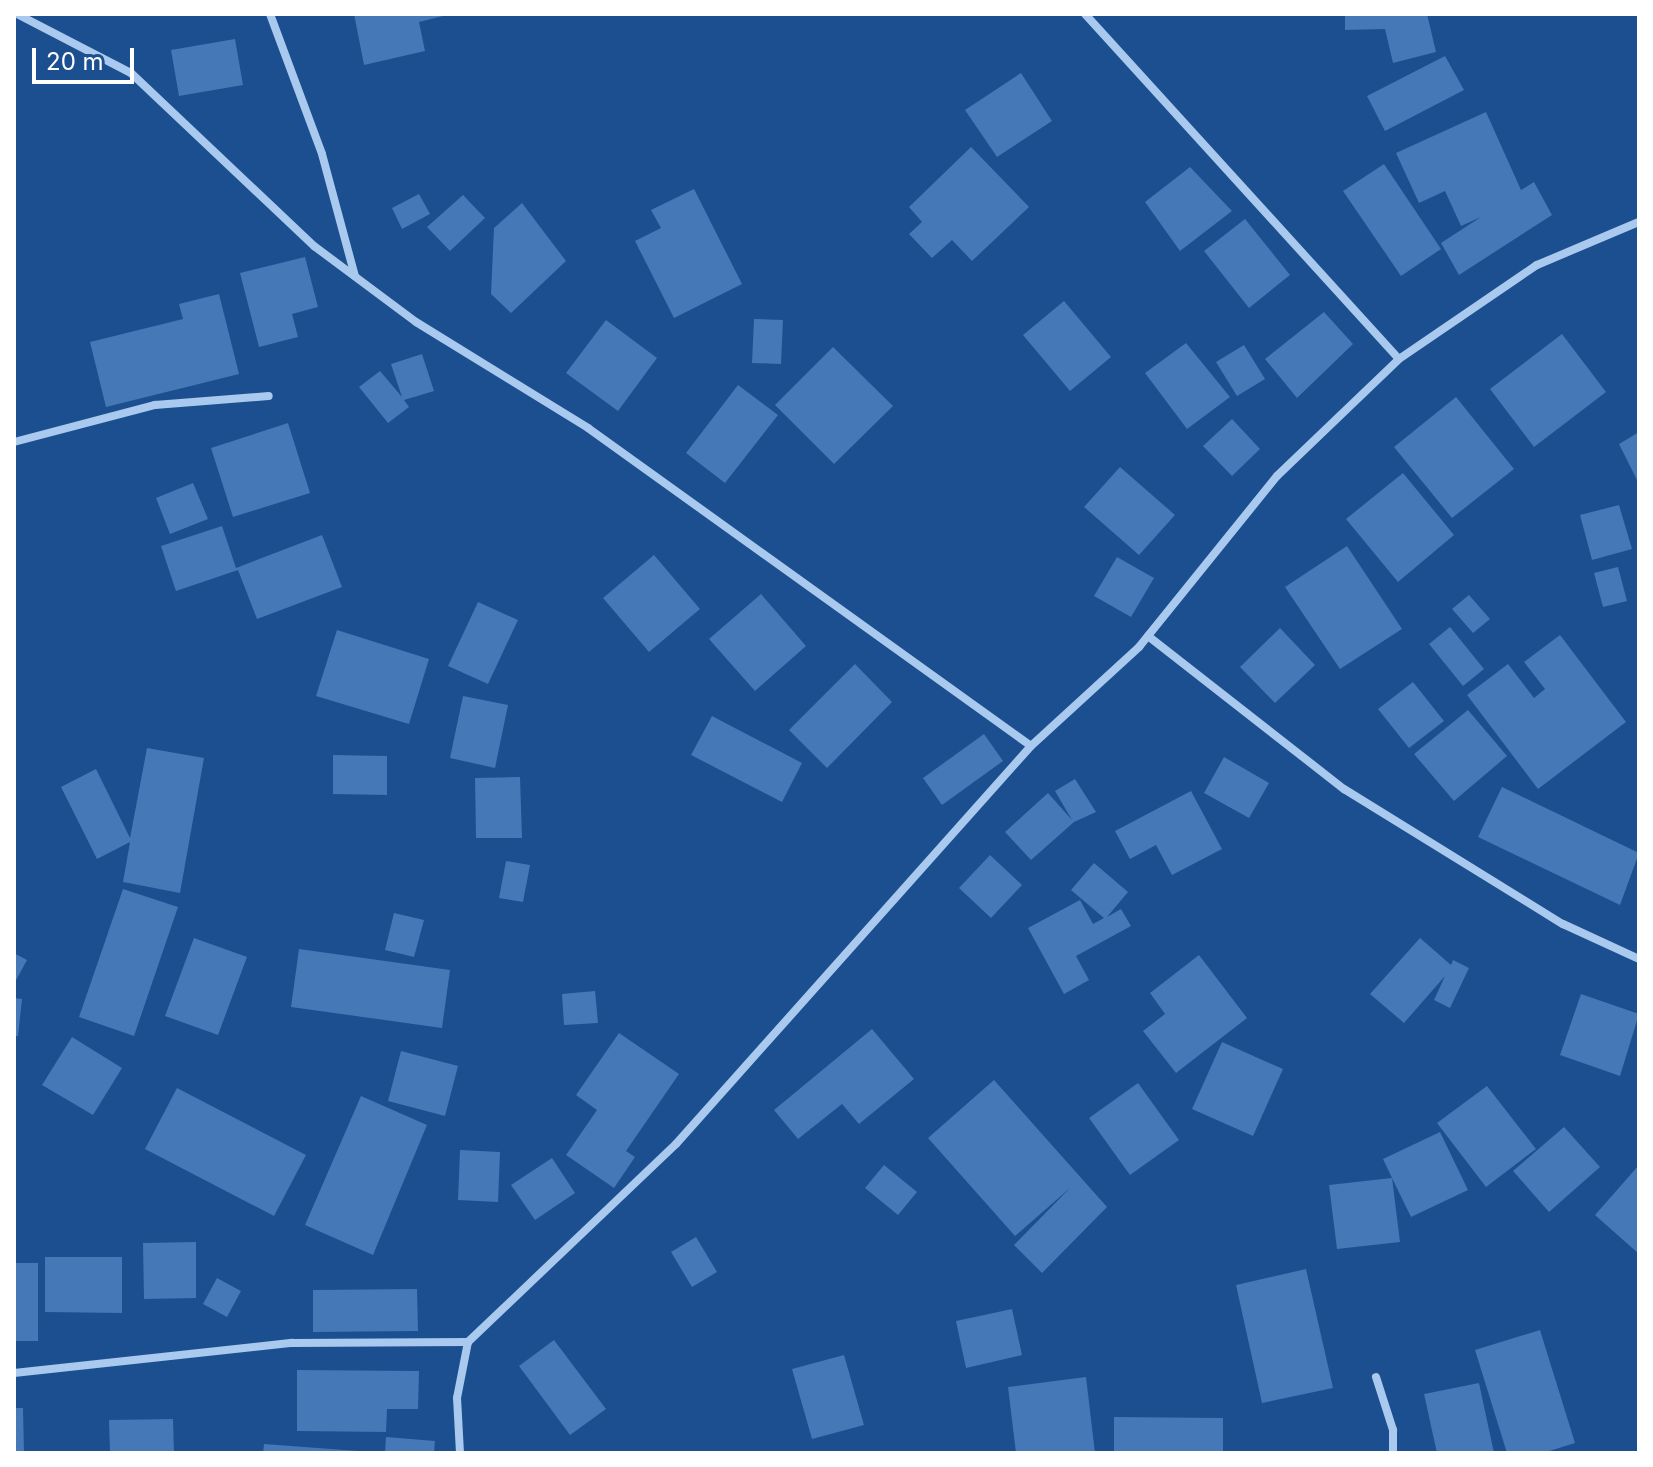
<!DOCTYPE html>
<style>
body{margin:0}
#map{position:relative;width:1653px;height:1467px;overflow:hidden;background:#1b4f8f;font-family:Inter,sans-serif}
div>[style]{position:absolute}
.building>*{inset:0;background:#4478b7}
.street>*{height:8px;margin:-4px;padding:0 4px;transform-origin:4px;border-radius:4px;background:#a9c9ee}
span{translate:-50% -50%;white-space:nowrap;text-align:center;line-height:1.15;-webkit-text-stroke:6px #1b4f8f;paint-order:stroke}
.frame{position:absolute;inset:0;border:16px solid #fff;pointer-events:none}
.scale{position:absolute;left:32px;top:48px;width:102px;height:36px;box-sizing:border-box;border:4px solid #fff;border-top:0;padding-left:10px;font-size:24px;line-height:28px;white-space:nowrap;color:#fff;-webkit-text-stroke:6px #1b4f8f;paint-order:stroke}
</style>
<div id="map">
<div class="building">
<i style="clip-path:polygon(354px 14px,447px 14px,447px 15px,419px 22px,425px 51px,364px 65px)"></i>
<i style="clip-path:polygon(1345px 14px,1427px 14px,1436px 52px,1393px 63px,1385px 29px,1345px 30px)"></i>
<i style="clip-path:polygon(235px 39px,243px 85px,179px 96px,171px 50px)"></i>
<i style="clip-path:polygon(1445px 56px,1464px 90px,1385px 131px,1367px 96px)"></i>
<i style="clip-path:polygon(1021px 73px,1052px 121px,997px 157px,965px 110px)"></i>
<i style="clip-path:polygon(1486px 112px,1521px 190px,1534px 182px,1552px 215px,1459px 275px,1441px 243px,1481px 217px,1461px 226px,1445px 191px,1419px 203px,1396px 153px)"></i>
<i style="clip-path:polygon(971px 147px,1029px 207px,972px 261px,952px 240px,932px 258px,909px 234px,922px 222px,909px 207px)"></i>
<i style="clip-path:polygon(1384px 164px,1441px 249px,1401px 276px,1343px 191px)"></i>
<i style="clip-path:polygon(1190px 167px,1232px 211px,1180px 251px,1145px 202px)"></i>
<i style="clip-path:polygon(694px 189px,742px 284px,674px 318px,635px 241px,661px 228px,651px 210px)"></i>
<i style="clip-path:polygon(419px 194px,430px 214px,402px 229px,392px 208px)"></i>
<i style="clip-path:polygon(463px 195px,485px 218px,450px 251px,427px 227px)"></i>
<i style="clip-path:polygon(522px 203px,566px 261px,511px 313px,491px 294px,494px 228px)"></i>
<i style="clip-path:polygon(1245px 219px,1290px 275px,1249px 308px,1204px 251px)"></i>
<i style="clip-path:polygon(305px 257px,318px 307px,292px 314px,298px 337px,259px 347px,240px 273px)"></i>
<i style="clip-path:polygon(219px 294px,239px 374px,106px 407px,90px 342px,183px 319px,179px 304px)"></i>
<i style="clip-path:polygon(1064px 301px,1111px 357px,1070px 391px,1023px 335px)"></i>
<i style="clip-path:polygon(1324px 312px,1353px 344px,1297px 398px,1265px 359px)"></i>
<i style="clip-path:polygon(754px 319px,783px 320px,781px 364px,752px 363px)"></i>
<i style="clip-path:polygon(606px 320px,657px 358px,618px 411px,566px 373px)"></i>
<i style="clip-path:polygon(1562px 334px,1606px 392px,1534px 447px,1490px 389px)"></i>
<i style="clip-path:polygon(1186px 343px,1230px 397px,1187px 429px,1145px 373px)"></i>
<i style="clip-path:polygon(1244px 345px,1265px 379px,1237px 396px,1216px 362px)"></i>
<i style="clip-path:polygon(833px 347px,893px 406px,834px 464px,775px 405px)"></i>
<i style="clip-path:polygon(422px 354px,434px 391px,404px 400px,409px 407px,388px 423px,359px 387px,380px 371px,402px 397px,391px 364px)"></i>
<i style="clip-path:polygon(738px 385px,778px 415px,725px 483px,686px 453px)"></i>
<i style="clip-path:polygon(1456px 397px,1514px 469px,1452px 518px,1394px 447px)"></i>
<i style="clip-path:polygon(1232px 419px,1260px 449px,1232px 476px,1203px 446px)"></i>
<i style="clip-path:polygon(288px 423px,310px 493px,233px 517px,211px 448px)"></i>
<i style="clip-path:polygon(1639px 432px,1639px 484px,1619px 444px)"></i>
<i style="clip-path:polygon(1120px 467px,1175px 515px,1139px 555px,1084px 507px)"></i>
<i style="clip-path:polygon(1403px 473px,1454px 535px,1398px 582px,1346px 519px)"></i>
<i style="clip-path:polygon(193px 483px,208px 519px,170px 534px,156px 498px)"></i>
<i style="clip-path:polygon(1619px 505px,1632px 549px,1592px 560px,1580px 515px)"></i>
<i style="clip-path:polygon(222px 526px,236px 568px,322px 535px,342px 587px,257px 619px,238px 570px,176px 591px,161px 546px)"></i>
<i style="clip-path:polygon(1347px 546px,1402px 629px,1340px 669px,1285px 587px)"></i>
<i style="clip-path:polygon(654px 555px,700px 609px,649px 652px,603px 598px)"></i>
<i style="clip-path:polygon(1117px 557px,1154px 578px,1131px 617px,1094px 596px)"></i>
<i style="clip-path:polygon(1618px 567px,1627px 601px,1603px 607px,1594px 573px)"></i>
<i style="clip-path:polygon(761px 594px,806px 646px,755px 691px,709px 639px)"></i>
<i style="clip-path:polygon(1469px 595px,1490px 619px,1473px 633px,1452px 609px)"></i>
<i style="clip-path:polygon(478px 602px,518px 620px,488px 684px,448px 666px)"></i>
<i style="clip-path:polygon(1450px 627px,1484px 669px,1463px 686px,1429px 644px)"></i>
<i style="clip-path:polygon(1280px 628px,1315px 665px,1275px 703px,1240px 667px)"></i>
<i style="clip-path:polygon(337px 630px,429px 659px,409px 724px,316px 696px)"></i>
<i style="clip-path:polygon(1560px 635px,1626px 722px,1538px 789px,1467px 695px,1508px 664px,1534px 698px,1545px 689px,1524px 662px)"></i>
<i style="clip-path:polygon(855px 664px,892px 702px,827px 768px,789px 730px)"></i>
<i style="clip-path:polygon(1413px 682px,1444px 721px,1409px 748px,1378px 709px)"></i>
<i style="clip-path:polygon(463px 696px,508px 705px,495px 768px,450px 758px)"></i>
<i style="clip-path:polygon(1468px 710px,1507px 756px,1454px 801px,1414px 754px)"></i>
<i style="clip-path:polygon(712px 716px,802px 763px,782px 802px,691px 755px)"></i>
<i style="clip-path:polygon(984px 734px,1003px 761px,942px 805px,923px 778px)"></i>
<i style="clip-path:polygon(147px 748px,204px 758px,180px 893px,123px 882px,130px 842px,97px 859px,61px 787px,96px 769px,130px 838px)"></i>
<i style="clip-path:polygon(333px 755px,387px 756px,387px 795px,333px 794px)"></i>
<i style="clip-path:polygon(1224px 757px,1269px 783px,1249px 818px,1204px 793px)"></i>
<i style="clip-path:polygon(520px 777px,522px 838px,476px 838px,475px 778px)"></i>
<i style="clip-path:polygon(1075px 779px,1096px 812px,1074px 822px,1031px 860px,1005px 832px,1048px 793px,1072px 820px,1055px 791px)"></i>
<i style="clip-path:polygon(1502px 787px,1639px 853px,1620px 905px,1478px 837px)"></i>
<i style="clip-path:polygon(1191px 791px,1222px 849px,1172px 875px,1156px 845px,1130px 859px,1115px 831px)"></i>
<i style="clip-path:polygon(990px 855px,1022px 885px,991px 918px,959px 888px)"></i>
<i style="clip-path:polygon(506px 861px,530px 865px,523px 902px,499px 898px)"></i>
<i style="clip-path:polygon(1094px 863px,1128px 892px,1107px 917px,1121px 909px,1131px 926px,1076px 956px,1089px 980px,1064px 994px,1028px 928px,1080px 900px,1093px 924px,1104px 918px,1071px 890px)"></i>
<i style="clip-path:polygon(123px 889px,178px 907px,134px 1036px,79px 1017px)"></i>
<i style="clip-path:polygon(394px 913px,424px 920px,414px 957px,385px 950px)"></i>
<i style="clip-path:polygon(194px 938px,247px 957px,218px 1035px,165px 1016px)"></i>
<i style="clip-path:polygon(1420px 938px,1451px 965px,1453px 960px,1469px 968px,1450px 1008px,1434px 1000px,1445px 976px,1404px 1023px,1370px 994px)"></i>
<i style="clip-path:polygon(299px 949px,450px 970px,442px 1028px,291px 1007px)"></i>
<i style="clip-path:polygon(14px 953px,27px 960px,14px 984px)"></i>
<i style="clip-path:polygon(1199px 955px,1247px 1018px,1176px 1073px,1143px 1031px,1165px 1014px,1150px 993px)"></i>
<i style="clip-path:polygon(595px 991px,598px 1023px,564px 1025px,562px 994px)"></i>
<i style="clip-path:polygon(1581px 994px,1639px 1014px,1620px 1076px,1560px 1055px)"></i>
<i style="clip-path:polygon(14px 998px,22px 999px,18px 1036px,14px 1036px)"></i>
<i style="clip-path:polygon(872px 1029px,914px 1079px,859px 1124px,842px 1104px,798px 1139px,774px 1110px)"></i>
<i style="clip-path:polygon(619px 1033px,679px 1074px,626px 1151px,635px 1157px,614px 1188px,566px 1155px,597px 1110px,576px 1095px)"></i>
<i style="clip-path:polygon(72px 1037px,122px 1068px,93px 1115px,42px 1085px)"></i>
<i style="clip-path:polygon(1222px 1042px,1283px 1069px,1253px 1136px,1192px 1109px)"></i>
<i style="clip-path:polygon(401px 1051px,458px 1066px,445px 1116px,388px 1101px)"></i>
<i style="clip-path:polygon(994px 1080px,1107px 1207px,1042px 1273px,1014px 1245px,1070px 1188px,1015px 1236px,928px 1138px)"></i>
<i style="clip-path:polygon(1138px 1083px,1179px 1140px,1130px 1175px,1089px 1118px)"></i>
<i style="clip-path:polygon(1487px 1086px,1536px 1149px,1486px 1187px,1437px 1123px)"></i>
<i style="clip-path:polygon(177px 1088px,306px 1155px,274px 1216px,145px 1149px)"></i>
<i style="clip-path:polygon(361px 1096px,427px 1125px,373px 1255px,305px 1225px)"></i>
<i style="clip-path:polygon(1564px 1127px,1600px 1167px,1549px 1212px,1513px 1171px)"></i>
<i style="clip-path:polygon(1440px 1132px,1468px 1190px,1411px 1217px,1392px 1178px,1400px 1242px,1337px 1249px,1329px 1185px,1392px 1178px,1383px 1159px)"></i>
<i style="clip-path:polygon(460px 1150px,500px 1152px,498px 1202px,458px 1200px)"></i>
<i style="clip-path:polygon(552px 1158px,575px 1193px,535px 1220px,511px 1185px)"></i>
<i style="clip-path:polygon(884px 1165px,917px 1192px,898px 1215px,865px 1188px)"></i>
<i style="clip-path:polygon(1639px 1165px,1639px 1254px,1595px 1215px)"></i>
<i style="clip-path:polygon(696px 1237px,717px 1272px,692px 1287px,671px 1252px)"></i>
<i style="clip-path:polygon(196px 1242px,196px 1298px,144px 1299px,143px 1243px)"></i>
<i style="clip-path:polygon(45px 1257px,122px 1257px,122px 1313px,45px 1312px)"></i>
<i style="clip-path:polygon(14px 1263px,38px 1263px,38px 1341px,14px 1341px)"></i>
<i style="clip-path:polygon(1306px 1269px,1333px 1388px,1262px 1403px,1236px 1285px)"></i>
<i style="clip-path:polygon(217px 1278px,241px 1291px,227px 1317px,203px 1304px)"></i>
<i style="clip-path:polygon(417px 1289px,418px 1331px,313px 1332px,313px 1290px)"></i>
<i style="clip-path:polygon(1012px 1309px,1022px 1355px,966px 1368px,956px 1321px)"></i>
<i style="clip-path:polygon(1540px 1330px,1575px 1443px,1543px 1453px,1507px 1453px,1475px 1350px)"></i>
<i style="clip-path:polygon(554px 1340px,606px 1409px,570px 1435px,519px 1366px)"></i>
<i style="clip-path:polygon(844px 1355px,864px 1425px,812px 1439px,792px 1369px)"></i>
<i style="clip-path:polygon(297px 1370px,419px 1371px,418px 1409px,387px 1409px,386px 1432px,297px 1431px)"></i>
<i style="clip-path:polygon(1086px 1377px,1095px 1453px,1016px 1453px,1008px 1387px)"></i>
<i style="clip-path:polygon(1479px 1383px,1494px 1453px,1437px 1453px,1424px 1394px)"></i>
<i style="clip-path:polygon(14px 1408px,23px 1408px,24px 1453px,14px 1453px)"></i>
<i style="clip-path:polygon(1114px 1417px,1223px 1418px,1223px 1453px,1114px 1453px)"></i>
<i style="clip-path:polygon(173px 1419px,174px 1453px,110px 1453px,109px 1420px)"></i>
<i style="clip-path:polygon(386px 1437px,435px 1441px,434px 1453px,385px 1453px)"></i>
<i style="clip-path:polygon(264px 1444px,358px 1451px,358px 1453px,263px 1453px)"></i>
</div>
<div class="street">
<i style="left:17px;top:14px;width:128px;rotate:27.4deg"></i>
<i style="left:131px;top:73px;width:252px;rotate:43.4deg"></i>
<i style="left:314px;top:246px;width:127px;rotate:36.7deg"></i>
<i style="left:416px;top:322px;width:202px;rotate:31.6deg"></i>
<i style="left:588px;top:428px;width:545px;rotate:35.67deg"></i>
<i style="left:270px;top:14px;width:149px;rotate:69.6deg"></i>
<i style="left:322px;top:154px;width:126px;rotate:74.9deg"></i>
<i style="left:1085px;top:14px;width:466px;rotate:47.7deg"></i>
<i style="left:14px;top:442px;width:146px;rotate:-14.7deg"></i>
<i style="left:155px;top:405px;width:114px;rotate:-4.5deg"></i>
<i style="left:1148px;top:636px;width:249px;rotate:38deg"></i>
<i style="left:1344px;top:789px;width:257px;rotate:31.7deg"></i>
<i style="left:1563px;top:924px;width:84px;rotate:24.7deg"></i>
<i style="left:14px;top:1373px;width:280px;rotate:-6.2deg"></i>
<i style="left:292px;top:1343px;width:176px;rotate:-0.3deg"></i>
<i style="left:1376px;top:1377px;width:56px;rotate:72.2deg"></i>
<i style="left:1393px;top:1430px;width:23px;rotate:90deg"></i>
<i style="left:460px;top:1453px;width:55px;rotate:-93.1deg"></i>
<i style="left:457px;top:1398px;width:57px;rotate:-78.9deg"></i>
<i style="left:468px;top:1342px;width:287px;rotate:-43.6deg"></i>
<i style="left:676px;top:1144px;width:533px;rotate:-48.27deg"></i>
<i style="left:1031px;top:746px;width:147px;rotate:-42.5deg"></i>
<i style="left:1139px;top:647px;width:220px;rotate:-51.1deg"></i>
<i style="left:1277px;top:476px;width:169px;rotate:-43.8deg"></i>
<i style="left:1399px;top:359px;width:167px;rotate:-34.3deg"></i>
<i style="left:1537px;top:265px;width:111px;rotate:-22.9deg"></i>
</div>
<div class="frame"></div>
<div class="scale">20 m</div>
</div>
